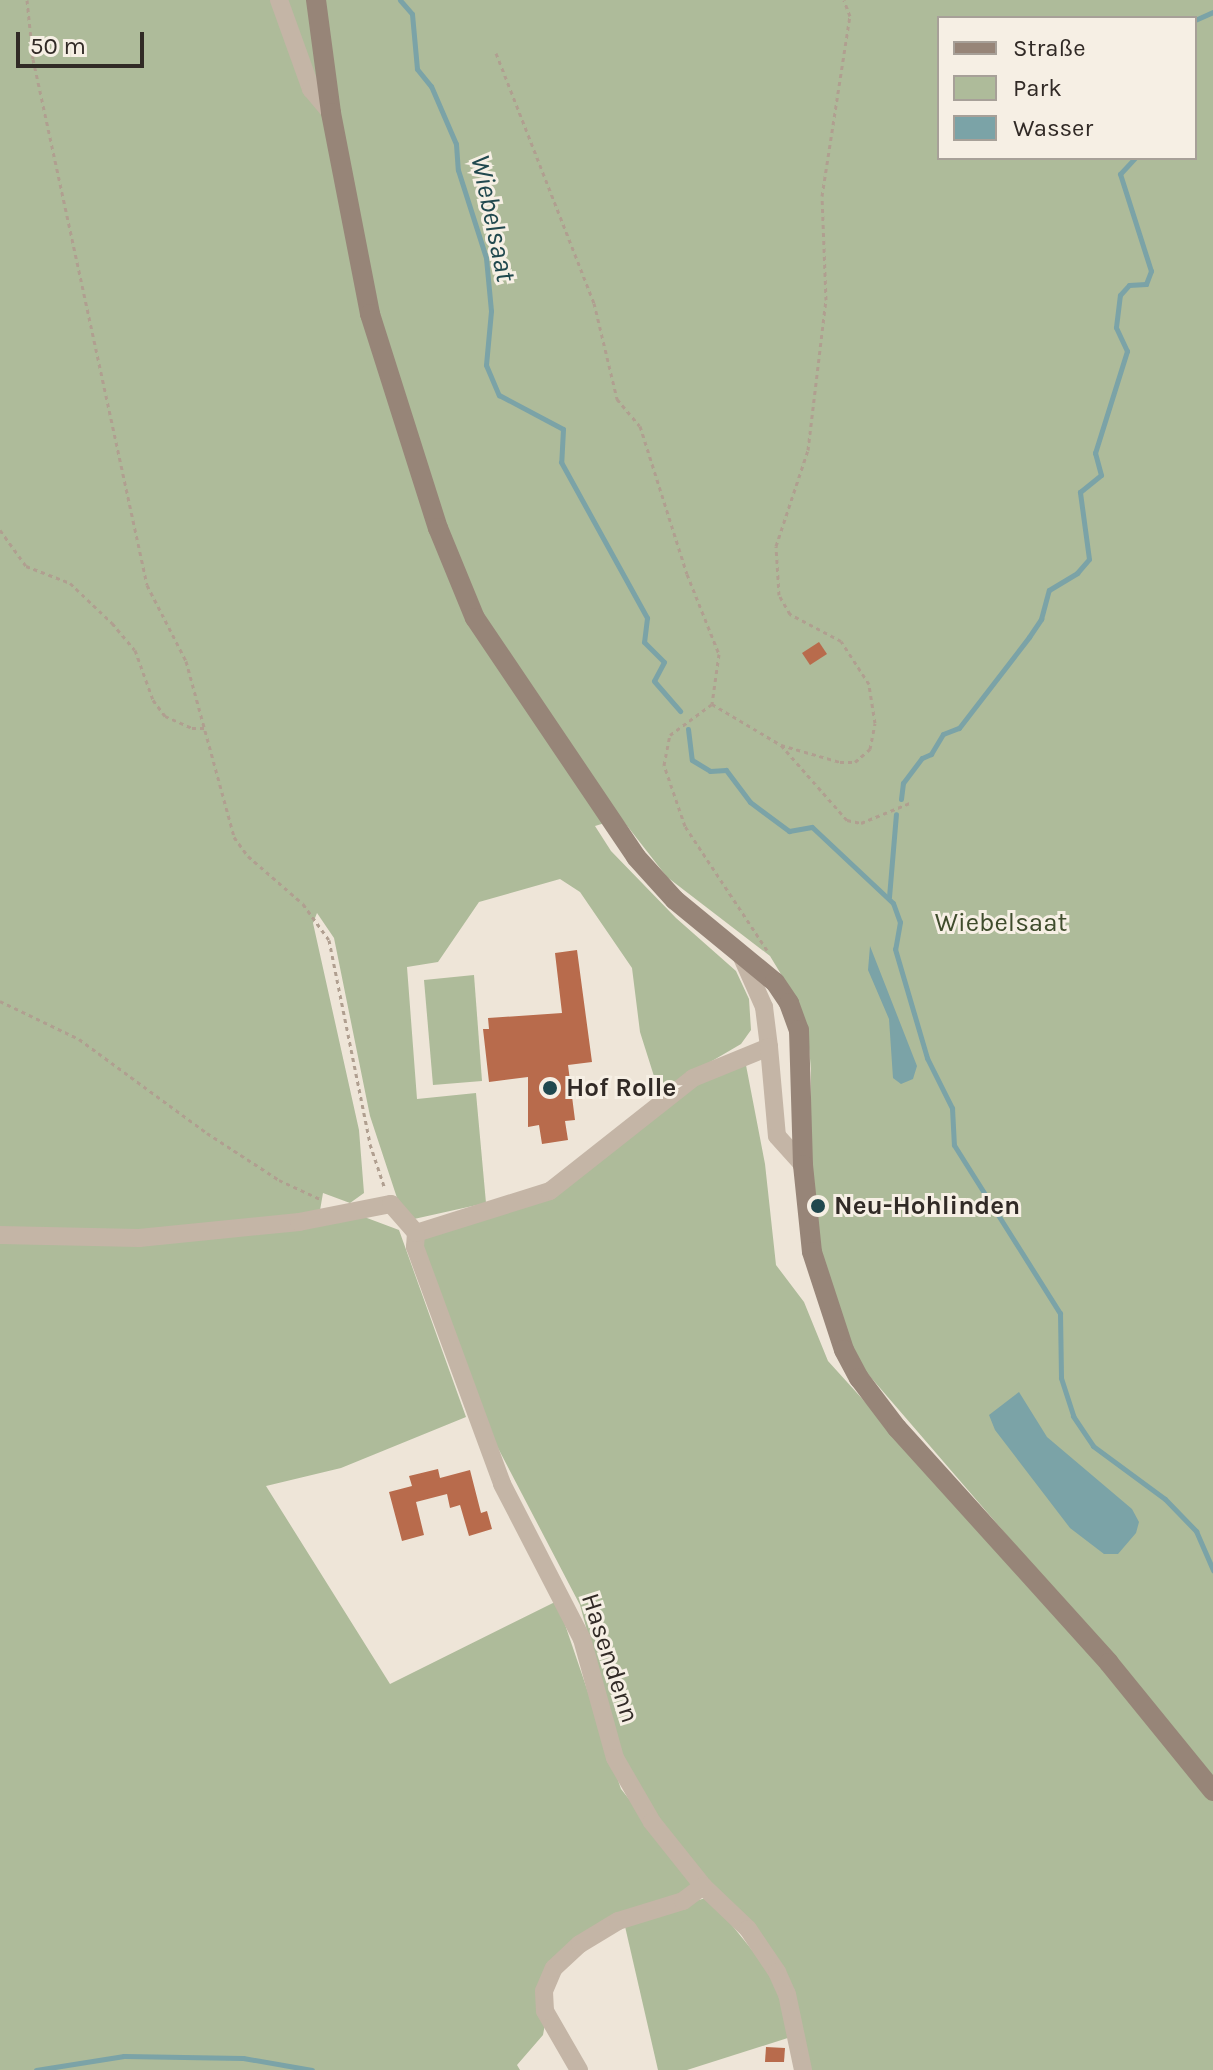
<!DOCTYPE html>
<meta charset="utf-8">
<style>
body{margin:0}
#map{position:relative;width:1213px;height:2070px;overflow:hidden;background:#eee5d8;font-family:Karla,sans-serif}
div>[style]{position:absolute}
.green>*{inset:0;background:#aebb9a}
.water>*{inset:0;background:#7ba3a7}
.stream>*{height:5px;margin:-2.5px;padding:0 2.5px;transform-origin:2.5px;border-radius:2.5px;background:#7ba3a7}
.building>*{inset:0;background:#b86b4c}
.path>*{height:3px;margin-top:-1.5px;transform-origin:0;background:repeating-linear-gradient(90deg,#b09f90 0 4px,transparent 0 8px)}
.minor>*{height:18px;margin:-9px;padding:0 9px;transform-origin:9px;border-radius:9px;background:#c4b5a6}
.secondary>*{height:20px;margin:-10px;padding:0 10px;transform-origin:10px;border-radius:10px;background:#978578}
.dots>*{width:22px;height:22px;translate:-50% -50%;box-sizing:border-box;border:4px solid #f6efe4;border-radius:50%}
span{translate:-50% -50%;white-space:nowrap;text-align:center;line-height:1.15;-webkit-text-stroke:6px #f6efe4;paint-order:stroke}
.park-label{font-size:26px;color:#3f4c2c}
.poi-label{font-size:26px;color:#312a26;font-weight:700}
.left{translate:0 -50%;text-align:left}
.street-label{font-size:26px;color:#312a26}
.water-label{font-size:28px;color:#20484e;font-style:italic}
.legend{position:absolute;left:937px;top:16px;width:260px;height:144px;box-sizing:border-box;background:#f6efe4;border:2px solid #a7a098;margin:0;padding:10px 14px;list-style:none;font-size:24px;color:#312a26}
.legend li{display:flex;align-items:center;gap:16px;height:40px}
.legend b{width:40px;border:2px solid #a7a098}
.scale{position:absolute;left:16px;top:32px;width:128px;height:36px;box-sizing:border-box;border:4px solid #312a26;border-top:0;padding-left:10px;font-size:24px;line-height:28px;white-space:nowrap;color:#312a26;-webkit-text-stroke:6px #f6efe4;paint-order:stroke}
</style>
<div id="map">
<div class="green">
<i style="clip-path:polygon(evenodd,0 0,1213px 0,1213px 1784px,1098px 1641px,855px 1359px,817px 1238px,810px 1166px,811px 1069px,807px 1027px,790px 989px,770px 956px,667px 877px,621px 818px,595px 826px,611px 851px,676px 918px,736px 971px,749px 999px,751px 1030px,741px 1044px,659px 1092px,640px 1032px,632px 968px,580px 892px,560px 879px,479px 902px,438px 962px,407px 967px,417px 1099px,476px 1093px,486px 1203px,414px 1219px,399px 1204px,370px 1116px,334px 938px,317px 913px,313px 923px,359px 1130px,364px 1193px,350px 1203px,323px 1193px,318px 1222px,359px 1215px,399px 1230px,466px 1417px,341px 1468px,266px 1486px,390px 1684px,557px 1601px,621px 1789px,695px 1883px,681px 1897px,557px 1959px,543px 2035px,517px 2065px,520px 2070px,0 2070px,0 0,939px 18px,1195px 18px,1195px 158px,939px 158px,939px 18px)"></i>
<i style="clip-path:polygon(474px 975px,482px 1081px,433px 1085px,424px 980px)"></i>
<i style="clip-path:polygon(745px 1060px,765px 1164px,776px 1265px,804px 1302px,828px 1361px,1105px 1667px,1213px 1799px,1213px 2070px,811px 2070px,795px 1998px,654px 1817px,621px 1755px,580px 1605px,476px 1406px,423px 1254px,424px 1237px,554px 1197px,645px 1118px,708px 1076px)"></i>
<i style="clip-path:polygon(709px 1897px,774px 1977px,794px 2036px,687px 2070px,658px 2070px,624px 1922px)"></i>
</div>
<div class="water">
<i style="clip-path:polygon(870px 946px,917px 1066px,913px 1079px,901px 1084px,893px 1078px,889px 1019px,868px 970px)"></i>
<i style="clip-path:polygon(1019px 1392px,1047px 1437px,1132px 1509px,1139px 1522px,1136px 1533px,1118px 1554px,1104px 1554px,1070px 1528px,995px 1430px,989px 1415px)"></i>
</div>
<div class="stream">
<i style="left:400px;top:0;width:18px;rotate:49deg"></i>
<i style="left:412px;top:14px;width:55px;rotate:84.8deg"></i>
<i style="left:417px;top:69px;width:22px;rotate:51deg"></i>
<i style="left:431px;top:86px;width:63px;rotate:66.7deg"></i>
<i style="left:456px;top:144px;width:26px;rotate:86deg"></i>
<i style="left:458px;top:170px;width:92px;rotate:72.3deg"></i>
<i style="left:486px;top:258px;width:53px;rotate:84.6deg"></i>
<i style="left:491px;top:311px;width:54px;rotate:95.3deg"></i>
<i style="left:486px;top:365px;width:33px;rotate:67deg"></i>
<i style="left:499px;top:395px;width:72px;rotate:28deg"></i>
<i style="left:563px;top:429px;width:33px;rotate:93deg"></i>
<i style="left:561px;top:462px;width:178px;rotate:61.1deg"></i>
<i style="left:647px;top:618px;width:24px;rotate:97deg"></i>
<i style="left:644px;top:642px;width:28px;rotate:45deg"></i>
<i style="left:664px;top:662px;width:21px;rotate:118deg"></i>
<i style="left:654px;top:681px;width:40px;rotate:49deg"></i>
<i style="left:1195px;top:20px;width:20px;rotate:-24deg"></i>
<i style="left:688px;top:729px;width:31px;rotate:83deg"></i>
<i style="left:692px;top:760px;width:21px;rotate:31deg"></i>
<i style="left:710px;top:771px;width:16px;rotate:-4deg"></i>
<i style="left:726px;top:770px;width:40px;rotate:53deg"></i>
<i style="left:750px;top:802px;width:49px;rotate:36.6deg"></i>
<i style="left:789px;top:831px;width:23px;rotate:-10deg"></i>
<i style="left:812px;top:827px;width:111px;rotate:43.2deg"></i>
<i style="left:893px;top:903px;width:20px;rotate:70deg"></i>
<i style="left:900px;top:922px;width:27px;rotate:100deg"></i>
<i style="left:895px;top:949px;width:114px;rotate:73.6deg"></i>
<i style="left:927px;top:1058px;width:56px;rotate:63.4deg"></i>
<i style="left:952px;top:1108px;width:37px;rotate:87deg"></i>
<i style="left:954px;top:1145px;width:199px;rotate:57.8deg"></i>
<i style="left:1060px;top:1313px;width:65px;rotate:89.1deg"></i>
<i style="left:1061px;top:1378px;width:40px;rotate:72deg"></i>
<i style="left:1073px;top:1416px;width:36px;rotate:56deg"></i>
<i style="left:1093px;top:1446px;width:89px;rotate:36.4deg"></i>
<i style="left:1165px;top:1499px;width:45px;rotate:45.9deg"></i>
<i style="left:1196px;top:1531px;width:43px;rotate:66.4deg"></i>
<i style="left:901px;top:799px;width:16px;rotate:-83deg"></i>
<i style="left:903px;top:783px;width:31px;rotate:-53deg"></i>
<i style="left:922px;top:758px;width:10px;rotate:-24deg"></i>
<i style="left:931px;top:754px;width:23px;rotate:-59deg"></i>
<i style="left:943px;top:734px;width:17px;rotate:-21deg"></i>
<i style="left:959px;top:728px;width:115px;rotate:-52.4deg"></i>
<i style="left:1029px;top:637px;width:22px;rotate:-56deg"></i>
<i style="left:1041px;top:619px;width:30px;rotate:-75deg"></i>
<i style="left:1049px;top:590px;width:33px;rotate:-31deg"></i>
<i style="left:1077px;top:573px;width:18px;rotate:-49deg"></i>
<i style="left:1089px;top:559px;width:68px;rotate:-97.7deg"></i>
<i style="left:1080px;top:492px;width:27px;rotate:-39deg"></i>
<i style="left:1101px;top:475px;width:23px;rotate:-105deg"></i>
<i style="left:1095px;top:453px;width:107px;rotate:-72.6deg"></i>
<i style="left:1127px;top:351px;width:26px;rotate:-115deg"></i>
<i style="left:1116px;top:327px;width:32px;rotate:-83deg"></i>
<i style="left:1120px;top:295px;width:13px;rotate:-48deg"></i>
<i style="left:1129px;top:285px;width:17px;rotate:-3deg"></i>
<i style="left:1146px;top:284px;width:14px;rotate:-69deg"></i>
<i style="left:1151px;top:271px;width:102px;rotate:-107.7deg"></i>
<i style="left:1120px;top:174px;width:22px;rotate:-47deg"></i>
<i style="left:889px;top:897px;width:83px;rotate:-85.2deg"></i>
<i style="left:36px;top:2070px;width:89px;rotate:-9deg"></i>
<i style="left:124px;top:2056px;width:119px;rotate:1deg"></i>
<i style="left:243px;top:2058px;width:70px;rotate:9.9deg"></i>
</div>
<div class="building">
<i style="clip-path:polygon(819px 642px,827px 654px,810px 665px,802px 653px)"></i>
<i style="clip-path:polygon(577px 950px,592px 1062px,568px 1065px,575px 1120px,565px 1121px,568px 1140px,542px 1144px,539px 1125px,528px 1127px,528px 1077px,489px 1082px,483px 1029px,489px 1029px,488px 1018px,562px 1013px,555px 953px)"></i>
<i style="clip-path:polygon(438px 1469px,440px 1478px,470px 1470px,481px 1513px,487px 1511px,492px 1529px,469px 1536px,460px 1505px,450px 1508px,447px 1494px,416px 1502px,424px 1535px,402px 1541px,389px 1492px,412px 1486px,409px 1476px)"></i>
<i style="clip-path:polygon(766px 2047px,785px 2048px,784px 2062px,765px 2062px)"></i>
</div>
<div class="path">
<i style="left:27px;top:0;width:59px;rotate:84.2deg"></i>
<i style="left:33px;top:59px;width:538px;rotate:77.77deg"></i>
<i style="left:147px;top:585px;width:85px;rotate:62.8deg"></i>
<i style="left:186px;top:661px;width:182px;rotate:74.7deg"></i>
<i style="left:234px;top:837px;width:24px;rotate:54deg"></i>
<i style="left:248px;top:856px;width:73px;rotate:41.1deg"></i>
<i style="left:303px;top:904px;width:44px;rotate:54.2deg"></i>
<i style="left:329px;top:940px;width:208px;rotate:78.6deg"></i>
<i style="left:370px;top:1144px;width:47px;rotate:71.6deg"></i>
<i style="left:496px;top:53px;width:269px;rotate:68.6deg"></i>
<i style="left:594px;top:303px;width:99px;rotate:76.5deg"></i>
<i style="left:617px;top:399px;width:35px;rotate:50deg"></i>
<i style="left:640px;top:426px;width:155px;rotate:72.4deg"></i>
<i style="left:687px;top:574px;width:86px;rotate:68.2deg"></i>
<i style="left:719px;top:654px;width:50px;rotate:98deg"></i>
<i style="left:0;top:530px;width:44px;rotate:54.2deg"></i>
<i style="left:26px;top:566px;width:47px;rotate:21.1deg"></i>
<i style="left:70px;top:583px;width:58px;rotate:43.6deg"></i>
<i style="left:112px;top:623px;width:35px;rotate:50deg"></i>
<i style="left:135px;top:650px;width:53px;rotate:70.2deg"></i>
<i style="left:153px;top:700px;width:20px;rotate:53deg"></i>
<i style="left:165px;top:716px;width:30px;rotate:24deg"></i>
<i style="left:192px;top:728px;width:15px"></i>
<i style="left:781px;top:745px;width:100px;rotate:48.7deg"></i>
<i style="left:847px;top:820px;width:14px;rotate:12deg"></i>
<i style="left:861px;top:823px;width:55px;rotate:-22.4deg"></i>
<i style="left:767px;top:950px;width:149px;rotate:-123.5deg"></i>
<i style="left:685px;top:826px;width:65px;rotate:-109deg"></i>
<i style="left:664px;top:765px;width:31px;rotate:-79deg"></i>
<i style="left:670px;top:735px;width:52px;rotate:-36.4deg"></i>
<i style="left:712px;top:704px;width:80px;rotate:30.7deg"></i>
<i style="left:781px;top:745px;width:61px;rotate:16.1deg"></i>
<i style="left:840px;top:762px;width:15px"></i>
<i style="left:855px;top:762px;width:20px;rotate:-41deg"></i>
<i style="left:870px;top:749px;width:26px;rotate:-79deg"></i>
<i style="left:875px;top:723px;width:39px;rotate:-99deg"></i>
<i style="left:869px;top:684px;width:51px;rotate:-123.1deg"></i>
<i style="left:841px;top:641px;width:58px;rotate:-152.1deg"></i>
<i style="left:790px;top:614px;width:22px;rotate:-120deg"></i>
<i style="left:779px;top:595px;width:49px;rotate:-93.5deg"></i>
<i style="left:776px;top:546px;width:101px;rotate:-71.6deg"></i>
<i style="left:808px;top:450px;width:151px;rotate:-83.2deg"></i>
<i style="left:826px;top:300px;width:104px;rotate:-92.2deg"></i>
<i style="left:822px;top:196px;width:182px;rotate:-81.2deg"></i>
<i style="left:850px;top:16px;width:17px;rotate:-111deg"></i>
<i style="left:0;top:1001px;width:88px;rotate:25.7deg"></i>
<i style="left:79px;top:1039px;width:159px;rotate:36.3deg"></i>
<i style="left:207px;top:1133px;width:86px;rotate:33.1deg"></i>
<i style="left:279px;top:1180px;width:45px;rotate:24.9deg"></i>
</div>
<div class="minor">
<i style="left:279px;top:0;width:95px;rotate:70.2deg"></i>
<i style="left:311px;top:89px;width:31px;rotate:50deg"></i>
<i style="left:741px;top:955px;width:57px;rotate:66.1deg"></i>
<i style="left:764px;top:1007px;width:40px;rotate:82.9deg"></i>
<i style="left:416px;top:1233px;width:14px;rotate:94deg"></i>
<i style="left:415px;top:1247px;width:252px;rotate:69.8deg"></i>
<i style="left:502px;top:1484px;width:174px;rotate:62.7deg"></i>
<i style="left:582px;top:1639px;width:123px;rotate:74.5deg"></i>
<i style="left:615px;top:1758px;width:74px;rotate:60deg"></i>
<i style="left:652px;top:1822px;width:82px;rotate:51.4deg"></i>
<i style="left:703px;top:1886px;width:62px;rotate:43.7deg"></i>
<i style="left:748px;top:1929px;width:52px;rotate:56deg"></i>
<i style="left:777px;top:1972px;width:24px;rotate:66deg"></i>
<i style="left:787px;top:1994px;width:78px;rotate:78.1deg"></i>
<i style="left:416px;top:1233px;width:140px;rotate:-17.4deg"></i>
<i style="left:550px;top:1191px;width:182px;rotate:-38.3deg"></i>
<i style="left:693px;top:1078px;width:82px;rotate:-22.2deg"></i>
<i style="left:769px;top:1047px;width:89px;rotate:84.9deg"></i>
<i style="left:777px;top:1136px;width:39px;rotate:48deg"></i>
<i style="left:0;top:1235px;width:139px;rotate:1.2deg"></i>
<i style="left:139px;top:1238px;width:161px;rotate:-5.7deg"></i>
<i style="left:299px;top:1222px;width:94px;rotate:-11.1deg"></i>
<i style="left:391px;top:1204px;width:38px;rotate:49deg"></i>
<i style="left:579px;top:2070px;width:68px;rotate:-120deg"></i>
<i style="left:545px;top:2011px;width:20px;rotate:-93deg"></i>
<i style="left:544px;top:1991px;width:25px;rotate:-67deg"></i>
<i style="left:554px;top:1968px;width:35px;rotate:-43deg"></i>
<i style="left:580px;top:1944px;width:44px;rotate:-31.2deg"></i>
<i style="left:618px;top:1921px;width:68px;rotate:-17.1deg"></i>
<i style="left:683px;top:1901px;width:25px;rotate:-37deg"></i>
</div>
<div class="secondary">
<i style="left:316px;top:0;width:114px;rotate:82.4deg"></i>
<i style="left:331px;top:113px;width:205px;rotate:79deg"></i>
<i style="left:370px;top:314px;width:225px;rotate:72.4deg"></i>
<i style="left:438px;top:528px;width:97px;rotate:67.7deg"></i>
<i style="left:475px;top:618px;width:288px;rotate:56deg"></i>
<i style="left:636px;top:857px;width:58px;rotate:47.8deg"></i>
<i style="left:675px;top:900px;width:129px;rotate:39.4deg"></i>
<i style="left:775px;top:982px;width:25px;rotate:56deg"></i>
<i style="left:789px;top:1003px;width:29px;rotate:70deg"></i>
<i style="left:799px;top:1030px;width:135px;rotate:88.3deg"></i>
<i style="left:803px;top:1165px;width:87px;rotate:84.1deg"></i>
<i style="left:812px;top:1252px;width:103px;rotate:71.9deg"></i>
<i style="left:844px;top:1350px;width:32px;rotate:62deg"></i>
<i style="left:859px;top:1378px;width:63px;rotate:52.8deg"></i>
<i style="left:897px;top:1428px;width:316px;rotate:47.9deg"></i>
<i style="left:1109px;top:1663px;width:165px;rotate:50.9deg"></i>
</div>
<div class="dots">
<i style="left:550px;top:1088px;background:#20484e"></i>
<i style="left:818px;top:1206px;background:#20484e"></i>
</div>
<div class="park-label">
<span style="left:1001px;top:923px">Wiebelsaat</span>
</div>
<div class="poi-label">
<span class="left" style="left:566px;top:1088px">Hof Rolle</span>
<span class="left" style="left:834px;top:1206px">Neu-Hohlinden</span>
</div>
<div class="street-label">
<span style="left:610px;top:1658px;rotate:72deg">Hasendenn</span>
</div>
<div class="water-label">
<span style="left:493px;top:218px;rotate:78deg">Wiebelsaat</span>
</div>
<ul class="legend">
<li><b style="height:10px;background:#978578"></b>Straße</li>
<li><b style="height:22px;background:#aebb9a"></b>Park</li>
<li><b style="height:22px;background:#7ba3a7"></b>Wasser</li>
</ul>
<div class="scale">50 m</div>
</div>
